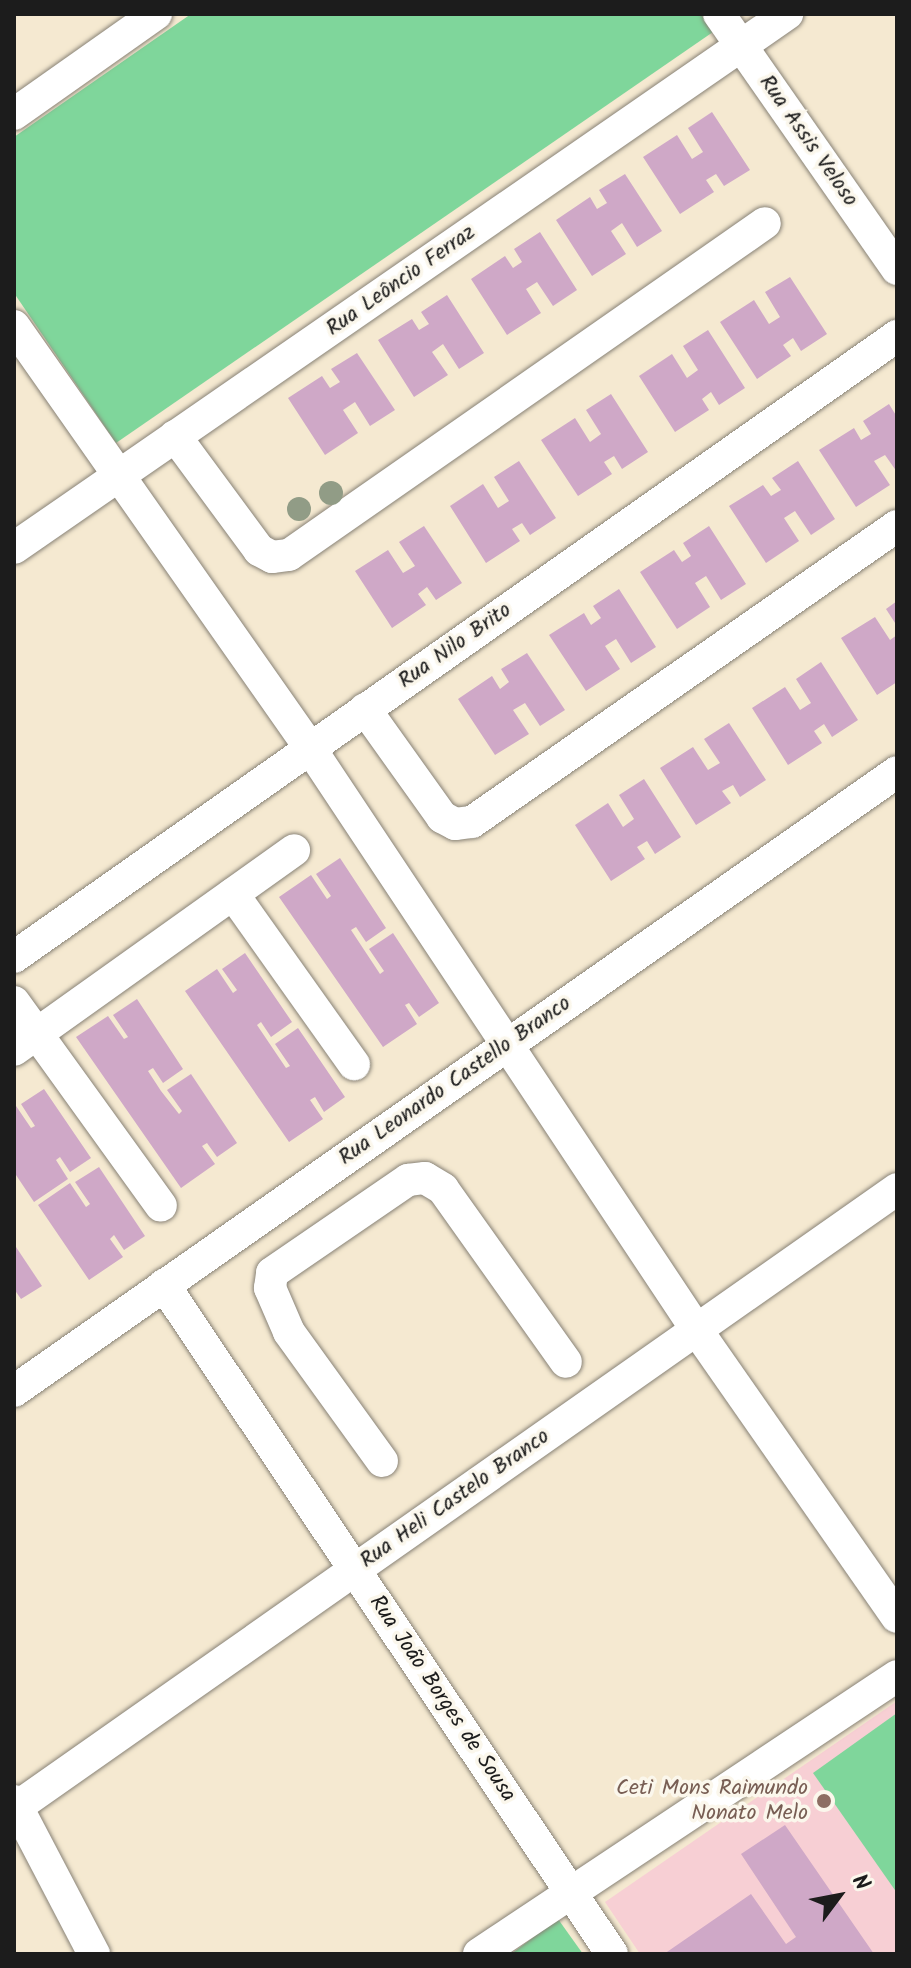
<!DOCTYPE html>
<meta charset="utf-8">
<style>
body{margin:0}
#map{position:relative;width:911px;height:1968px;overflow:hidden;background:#f5e9d1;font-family:Kalam,sans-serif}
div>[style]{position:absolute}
.built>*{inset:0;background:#f7cfd4}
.green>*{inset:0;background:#7fd69b}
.building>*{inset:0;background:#cfa8c7}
.roads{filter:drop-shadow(0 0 2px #888276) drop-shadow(0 0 2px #888276)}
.minor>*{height:32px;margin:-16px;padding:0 16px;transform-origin:16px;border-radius:16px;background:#fff}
.trees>*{width:24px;height:24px;margin:-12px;border-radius:50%;background:#919c86}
.dots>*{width:22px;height:22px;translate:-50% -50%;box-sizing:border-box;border:4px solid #fbf7ec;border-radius:50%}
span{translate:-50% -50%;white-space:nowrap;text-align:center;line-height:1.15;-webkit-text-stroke:7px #fbf7ec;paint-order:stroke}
.street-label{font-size:22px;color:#1c1c1c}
.education-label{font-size:22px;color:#785e54}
.right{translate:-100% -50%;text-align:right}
.frame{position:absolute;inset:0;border:16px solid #1c1c1c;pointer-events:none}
.north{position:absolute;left:799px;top:1856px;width:80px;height:80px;-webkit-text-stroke:6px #fbf7ec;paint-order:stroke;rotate:58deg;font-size:22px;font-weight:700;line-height:32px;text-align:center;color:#1c1c1c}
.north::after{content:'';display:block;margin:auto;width:28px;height:36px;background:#1c1c1c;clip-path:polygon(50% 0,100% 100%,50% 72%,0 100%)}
</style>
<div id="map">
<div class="built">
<i style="clip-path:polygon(897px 1701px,897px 1954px,640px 1954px,605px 1902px)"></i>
</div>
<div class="green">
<i style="clip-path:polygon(191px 14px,701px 14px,713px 32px,116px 443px,14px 293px,14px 137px)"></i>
<i style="clip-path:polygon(897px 1713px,897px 1893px,813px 1773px)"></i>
<i style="clip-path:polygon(558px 1919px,583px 1954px,511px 1954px)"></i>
</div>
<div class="building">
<i style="clip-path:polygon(712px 112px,750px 170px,724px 186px,716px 174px,706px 180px,714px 192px,680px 214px,643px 157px,677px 135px,692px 159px,703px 152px,688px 128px)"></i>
<i style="clip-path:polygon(625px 174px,662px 231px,637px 247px,622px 223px,611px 231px,626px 254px,592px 276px,556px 220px,590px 197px,597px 209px,607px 203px,599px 190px)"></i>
<i style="clip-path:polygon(540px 232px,577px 290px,553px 306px,537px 282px,526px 289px,541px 313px,507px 335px,471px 279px,505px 256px,513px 268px,522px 262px,514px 249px)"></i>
<i style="clip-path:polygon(790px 277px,827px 334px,801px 351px,793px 338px,783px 345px,791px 356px,757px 379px,720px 322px,754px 300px,769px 324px,780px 317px,765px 292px)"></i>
<i style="clip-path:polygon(447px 295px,484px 353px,459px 369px,443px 344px,432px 352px,448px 375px,414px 397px,378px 340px,412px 319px,419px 330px,429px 324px,421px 312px)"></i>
<i style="clip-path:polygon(708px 330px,745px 388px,719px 405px,711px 392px,702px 399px,709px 410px,675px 432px,639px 376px,672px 354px,687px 378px,698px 370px,683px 346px)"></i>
<i style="clip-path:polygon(357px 353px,395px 410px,370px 426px,355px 402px,343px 410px,358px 433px,325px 455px,288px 398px,322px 376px,330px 388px,340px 382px,331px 369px)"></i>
<i style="clip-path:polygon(611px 394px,648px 452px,622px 469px,614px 456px,604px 462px,612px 474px,578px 496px,541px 440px,575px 418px,590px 442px,601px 434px,586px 410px)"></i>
<i style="clip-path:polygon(889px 404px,897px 417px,897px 472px,885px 455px,874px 461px,890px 485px,856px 507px,819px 450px,854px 428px,861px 440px,871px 434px,863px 421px)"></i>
<i style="clip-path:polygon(519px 461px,556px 518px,530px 535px,522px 523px,512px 529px,520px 541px,486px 563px,450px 506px,483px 484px,498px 508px,509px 501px,494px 477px)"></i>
<i style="clip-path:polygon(798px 461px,835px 519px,811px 535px,795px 511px,784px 518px,799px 541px,766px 563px,729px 506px,763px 485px,771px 496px,781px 490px,772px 478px)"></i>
<i style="clip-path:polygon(424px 526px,462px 583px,436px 600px,427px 587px,418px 594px,426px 605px,392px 628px,355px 571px,388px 550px,403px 573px,415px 566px,399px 542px)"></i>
<i style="clip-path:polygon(709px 526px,746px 584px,721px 600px,706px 576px,695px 583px,710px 607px,677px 629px,640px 572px,674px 550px,682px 562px,691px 556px,683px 543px)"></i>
<i style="clip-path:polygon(619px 589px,656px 647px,631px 663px,616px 639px,605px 646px,620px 669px,586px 691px,549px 635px,584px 613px,591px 625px,601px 618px,593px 606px)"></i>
<i style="clip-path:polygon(897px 601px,897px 626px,886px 609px)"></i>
<i style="clip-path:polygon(875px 617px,890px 640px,897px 635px,897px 682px,877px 695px,841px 638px)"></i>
<i style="clip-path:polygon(527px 653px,565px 710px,540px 726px,525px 703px,513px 710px,529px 734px,495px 755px,458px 699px,492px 676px,500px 689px,509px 682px,501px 669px)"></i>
<i style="clip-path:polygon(821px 662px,858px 720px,832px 737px,824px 724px,814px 731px,822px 743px,788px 765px,752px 708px,785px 687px,800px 710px,811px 703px,796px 679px)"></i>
<i style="clip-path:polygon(729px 723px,766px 780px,740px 797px,733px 785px,722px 791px,731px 803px,696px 825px,660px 768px,693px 747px,708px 770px,720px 763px,704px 739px)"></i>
<i style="clip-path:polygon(644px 779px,681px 837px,655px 854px,647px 841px,637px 847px,645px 859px,611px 881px,575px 825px,608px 803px,623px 827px,634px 819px,619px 795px)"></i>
<i style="clip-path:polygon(340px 858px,386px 928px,366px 942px,356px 927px,351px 930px,380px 974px,384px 971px,369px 949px,393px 933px,439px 1003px,419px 1017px,409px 1003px,405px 1005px,417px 1024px,383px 1047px,279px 897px,311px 875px,327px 899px,331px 896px,316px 874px)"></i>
<i style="clip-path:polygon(245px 953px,292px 1022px,271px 1037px,261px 1022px,257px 1025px,286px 1068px,290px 1066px,275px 1044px,298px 1028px,345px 1097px,324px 1112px,315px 1097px,310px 1100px,323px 1119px,289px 1142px,185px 991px,217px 969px,233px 993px,237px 990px,222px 969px)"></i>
<i style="clip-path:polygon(137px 999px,183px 1069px,163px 1083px,153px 1068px,148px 1071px,161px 1091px,179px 1114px,182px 1111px,167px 1090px,191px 1074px,237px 1143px,217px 1157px,207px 1143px,202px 1146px,215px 1164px,181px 1188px,76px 1037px,108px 1016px,124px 1039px,128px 1037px,113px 1015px)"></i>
<i style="clip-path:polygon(44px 1089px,91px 1158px,70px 1172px,60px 1157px,56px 1160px,68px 1179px,34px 1202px,14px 1172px,14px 1103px,31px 1128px,35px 1126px,21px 1104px)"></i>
<i style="clip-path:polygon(99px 1167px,145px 1236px,124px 1250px,114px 1235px,110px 1239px,123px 1257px,89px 1280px,38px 1205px,70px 1183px,86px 1207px,90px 1204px,75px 1182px)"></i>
<i style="clip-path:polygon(14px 1244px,42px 1286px,21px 1299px,14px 1289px)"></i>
<i style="clip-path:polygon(785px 1825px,874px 1954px,664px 1954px,751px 1894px,786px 1944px,796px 1937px,741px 1854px)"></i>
</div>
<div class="roads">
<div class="minor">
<i style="left:719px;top:14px;width:311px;rotate:55.1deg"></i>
<i style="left:14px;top:114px;width:174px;rotate:-35.2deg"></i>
<i style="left:14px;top:326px;width:515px;rotate:54.95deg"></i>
<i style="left:310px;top:748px;width:698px;rotate:56.4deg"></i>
<i style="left:696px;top:1329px;width:351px;rotate:55.1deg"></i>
<i style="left:175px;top:436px;width:142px;rotate:53.6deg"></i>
<i style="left:259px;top:550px;width:15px;rotate:28deg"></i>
<i style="left:272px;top:557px;width:17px;rotate:-7deg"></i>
<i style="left:289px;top:555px;width:580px;rotate:-34.89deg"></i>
<i style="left:14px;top:548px;width:940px;rotate:-34.64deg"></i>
<i style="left:365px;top:709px;width:133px;rotate:54.5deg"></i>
<i style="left:442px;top:817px;width:15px;rotate:28deg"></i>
<i style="left:455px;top:824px;width:17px;rotate:-7deg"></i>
<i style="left:472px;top:822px;width:518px;rotate:-34.86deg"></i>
<i style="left:233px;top:894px;width:209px;rotate:54.6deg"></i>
<i style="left:14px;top:957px;width:1080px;rotate:-35.12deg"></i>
<i style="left:14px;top:1002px;width:251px;rotate:54.2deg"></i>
<i style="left:14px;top:1050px;width:344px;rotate:-35.5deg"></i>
<i style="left:164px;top:1285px;width:805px;rotate:56.19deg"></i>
<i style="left:14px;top:1391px;width:1078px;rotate:-35.03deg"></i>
<i style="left:382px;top:1461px;width:159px;rotate:-125.8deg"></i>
<i style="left:289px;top:1332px;width:48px;rotate:-113.4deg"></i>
<i style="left:270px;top:1288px;width:15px;rotate:-82deg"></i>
<i style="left:272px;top:1273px;width:165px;rotate:-34.4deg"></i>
<i style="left:408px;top:1180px;width:17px;rotate:-7deg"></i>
<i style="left:425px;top:1178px;width:21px;rotate:31deg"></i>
<i style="left:443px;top:1189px;width:212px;rotate:54.6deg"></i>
<i style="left:14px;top:1801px;width:173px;rotate:62.4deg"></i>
<i style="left:14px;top:1809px;width:1079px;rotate:-35.07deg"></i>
<i style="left:479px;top:1954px;width:502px;rotate:-33.63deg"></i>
</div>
</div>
<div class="trees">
<i style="left:331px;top:493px"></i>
<i style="left:299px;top:509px"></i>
</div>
<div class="dots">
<i style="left:824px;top:1801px;background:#8d6e63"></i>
</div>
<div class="street-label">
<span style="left:808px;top:141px;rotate:55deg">Rua Assis Veloso</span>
<span style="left:401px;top:281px;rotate:-35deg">Rua Leôncio Ferraz</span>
<span style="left:455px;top:646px;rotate:-35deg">Rua Nilo Brito</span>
<span style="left:455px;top:1081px;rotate:-35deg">Rua Leonardo Castello Branco</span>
<span style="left:455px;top:1499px;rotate:-35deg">Rua Heli Castelo Branco</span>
<span style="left:442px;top:1699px;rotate:56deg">Rua João Borges de Sousa</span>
</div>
<div class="education-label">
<span class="right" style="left:808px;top:1801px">Ceti Mons Raimundo<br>Nonato Melo</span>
</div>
<div class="frame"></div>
<div class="north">N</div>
</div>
